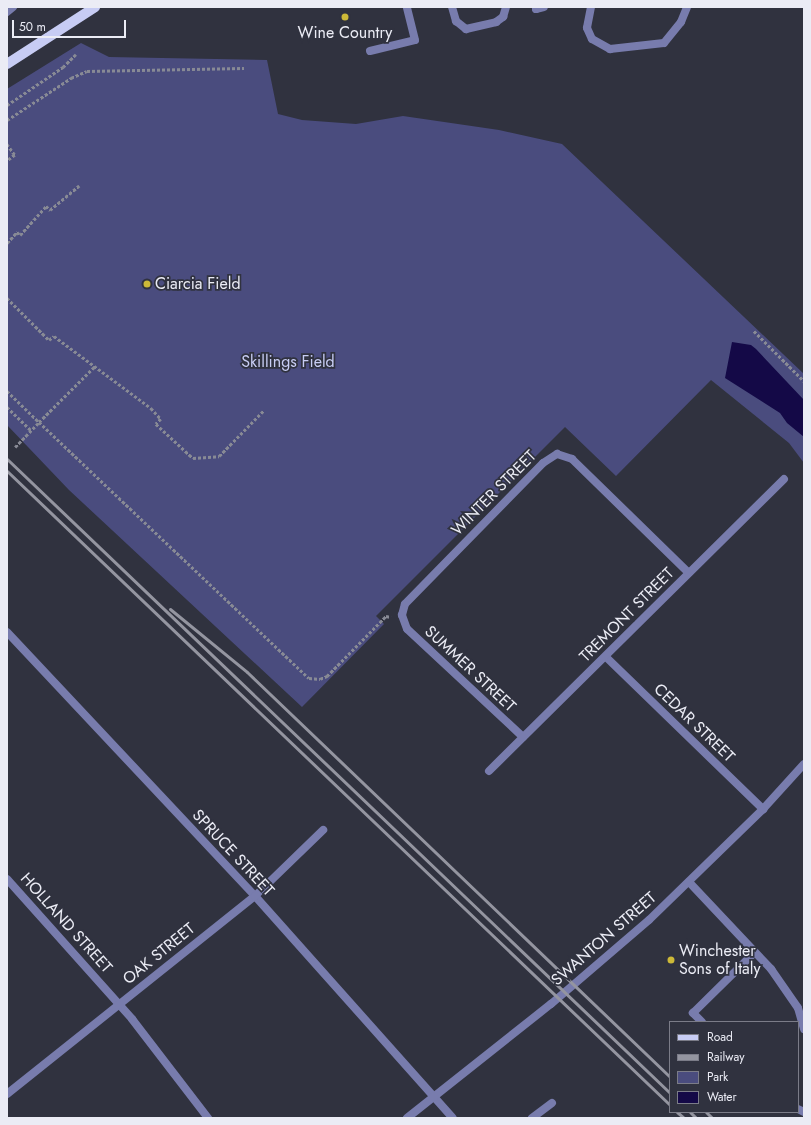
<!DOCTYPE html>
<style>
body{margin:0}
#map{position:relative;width:811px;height:1125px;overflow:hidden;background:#30323f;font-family:Jost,sans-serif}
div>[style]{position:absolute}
.green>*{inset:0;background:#4a4c7e}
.water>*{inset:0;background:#140947}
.path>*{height:2.5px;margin-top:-1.25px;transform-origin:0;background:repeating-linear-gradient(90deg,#888a95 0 3px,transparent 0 5px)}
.service>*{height:8px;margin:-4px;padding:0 4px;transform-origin:4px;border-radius:4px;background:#787cad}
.minor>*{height:8px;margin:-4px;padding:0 4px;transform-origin:4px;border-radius:4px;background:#787cad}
.tertiary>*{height:8px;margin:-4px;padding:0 4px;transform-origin:4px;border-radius:4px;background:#787cad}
.primary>*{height:10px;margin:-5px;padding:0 5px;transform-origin:5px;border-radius:5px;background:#c7ccf4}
.rail>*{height:3px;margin:-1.5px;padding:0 1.5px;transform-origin:1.5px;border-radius:1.5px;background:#9495a0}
.dots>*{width:11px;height:11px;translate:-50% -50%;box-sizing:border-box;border:2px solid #30323f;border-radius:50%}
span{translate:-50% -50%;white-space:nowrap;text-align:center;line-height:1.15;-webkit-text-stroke:3.5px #30323f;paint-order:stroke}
.poi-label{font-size:16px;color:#ebecf5}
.left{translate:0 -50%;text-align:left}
.park-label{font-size:16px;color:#c8cdf4}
.street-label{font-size:16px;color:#ebecf5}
.frame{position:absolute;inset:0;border:8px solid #ebecf5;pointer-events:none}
.legend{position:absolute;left:669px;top:1021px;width:130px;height:92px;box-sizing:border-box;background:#30323f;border:1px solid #7b7c88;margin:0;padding:5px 7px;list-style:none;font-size:12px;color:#ebecf5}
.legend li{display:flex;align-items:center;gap:8px;height:20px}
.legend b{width:20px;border:1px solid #7b7c88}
.scale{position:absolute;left:12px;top:20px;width:114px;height:18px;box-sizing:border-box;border:2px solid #ebecf5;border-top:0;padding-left:5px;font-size:12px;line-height:14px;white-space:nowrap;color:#ebecf5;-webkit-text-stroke:3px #30323f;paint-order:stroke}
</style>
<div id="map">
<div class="green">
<i style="clip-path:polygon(81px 43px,109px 57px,267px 60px,278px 114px,302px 120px,356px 124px,403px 116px,499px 130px,562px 144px,804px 374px,804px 463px,789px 443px,711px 380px,616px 476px,565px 427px,376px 616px,384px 624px,302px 707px,69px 490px,7px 425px,7px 89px)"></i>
</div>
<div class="water">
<i style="clip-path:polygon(732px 342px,751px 345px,756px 349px,804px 400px,804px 437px,787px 423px,780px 413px,725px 378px)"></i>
</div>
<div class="path">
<i style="left:7px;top:105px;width:68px;rotate:-34.2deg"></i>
<i style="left:63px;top:67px;width:18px;rotate:-45deg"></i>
<i style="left:7px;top:120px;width:77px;rotate:-33.3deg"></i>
<i style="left:71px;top:78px;width:17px;rotate:-24deg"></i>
<i style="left:87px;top:71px;width:157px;rotate:-1.1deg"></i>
<i style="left:7px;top:144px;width:14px;rotate:54deg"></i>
<i style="left:15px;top:155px;width:10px;rotate:143deg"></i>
<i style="left:7px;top:243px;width:15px;rotate:-48deg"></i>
<i style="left:17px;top:232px;width:4px;rotate:45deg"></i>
<i style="left:20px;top:235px;width:39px;rotate:-48deg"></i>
<i style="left:46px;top:206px;width:6px;rotate:45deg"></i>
<i style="left:50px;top:210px;width:38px;rotate:-40deg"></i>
<i style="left:7px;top:298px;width:59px;rotate:45deg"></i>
<i style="left:49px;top:340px;width:6px;rotate:-39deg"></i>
<i style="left:54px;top:336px;width:121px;rotate:36.6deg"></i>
<i style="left:151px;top:408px;width:15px;rotate:48deg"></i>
<i style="left:161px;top:419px;width:7px;rotate:135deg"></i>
<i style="left:156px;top:424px;width:50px;rotate:42.6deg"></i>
<i style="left:193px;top:458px;width:26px;rotate:-4deg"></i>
<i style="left:219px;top:456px;width:64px;rotate:-45.6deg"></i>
<i style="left:754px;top:331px;width:71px;rotate:45deg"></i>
<i style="left:7px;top:391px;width:45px;rotate:44.1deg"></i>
<i style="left:39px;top:422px;width:79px;rotate:-45deg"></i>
<i style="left:7px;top:407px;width:33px;rotate:44deg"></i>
<i style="left:15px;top:447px;width:35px;rotate:-46deg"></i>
<i style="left:39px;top:422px;width:372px;rotate:43.5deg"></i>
<i style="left:309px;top:678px;width:11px;rotate:5deg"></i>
<i style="left:320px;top:679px;width:8px;rotate:-23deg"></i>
<i style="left:327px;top:676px;width:84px;rotate:-45.5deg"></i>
<i style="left:386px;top:616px;width:5px;rotate:11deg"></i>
</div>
<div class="service">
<i style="left:452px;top:7px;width:15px;rotate:74deg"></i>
<i style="left:456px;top:21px;width:13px;rotate:39deg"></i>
<i style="left:466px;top:29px;width:31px;rotate:-13deg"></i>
<i style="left:496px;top:22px;width:9px;rotate:-36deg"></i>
<i style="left:503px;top:17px;width:10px;rotate:-73deg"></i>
<i style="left:536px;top:7px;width:2px;rotate:90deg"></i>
<i style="left:536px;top:9px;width:8px;rotate:-14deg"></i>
<i style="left:591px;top:7px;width:21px;rotate:101deg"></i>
<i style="left:587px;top:28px;width:12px;rotate:66deg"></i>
<i style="left:592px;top:39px;width:21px;rotate:29deg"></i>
<i style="left:610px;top:49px;width:54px;rotate:-6.3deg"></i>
<i style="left:664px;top:43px;width:27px;rotate:-51deg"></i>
<i style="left:681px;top:22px;width:16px;rotate:-68deg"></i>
<i style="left:7px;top:12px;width:8px;rotate:-40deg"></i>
<i style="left:370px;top:51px;width:46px;rotate:-13.7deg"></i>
<i style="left:415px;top:40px;width:34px;rotate:-104deg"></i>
<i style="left:702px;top:1022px;width:13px;rotate:-135deg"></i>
<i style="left:693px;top:1013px;width:86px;rotate:-44.5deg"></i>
<i style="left:798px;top:1109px;width:7px;rotate:27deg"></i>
</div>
<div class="minor">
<i style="left:7px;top:632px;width:362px;rotate:46.8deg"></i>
<i style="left:255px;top:896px;width:297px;rotate:48.3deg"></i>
<i style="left:606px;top:657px;width:219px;rotate:44.1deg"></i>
<i style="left:523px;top:737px;width:158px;rotate:-137deg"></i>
<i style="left:407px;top:629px;width:15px;rotate:-110deg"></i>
<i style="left:402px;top:615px;width:11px;rotate:-75deg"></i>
<i style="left:405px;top:604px;width:197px;rotate:-45.6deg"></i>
<i style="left:543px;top:463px;width:17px;rotate:-33deg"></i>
<i style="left:557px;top:454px;width:16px;rotate:18deg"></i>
<i style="left:572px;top:459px;width:163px;rotate:44.3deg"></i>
<i style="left:489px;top:771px;width:415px;rotate:-44.7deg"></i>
<i style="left:7px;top:879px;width:188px;rotate:48.2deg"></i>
<i style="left:132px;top:1019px;width:125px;rotate:52.5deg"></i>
<i style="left:689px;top:882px;width:120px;rotate:46.7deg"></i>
<i style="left:771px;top:969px;width:47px;rotate:55.3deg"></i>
<i style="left:798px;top:1008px;width:22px;rotate:74deg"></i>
<i style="left:7px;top:1094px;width:317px;rotate:-38.6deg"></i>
<i style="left:255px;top:896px;width:95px;rotate:-44.1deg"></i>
<i style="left:532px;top:1118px;width:25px;rotate:-37deg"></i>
</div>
<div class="tertiary">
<i style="left:407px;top:1118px;width:184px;rotate:-38.4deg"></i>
<i style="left:551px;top:1004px;width:129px;rotate:-40.6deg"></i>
<i style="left:649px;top:920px;width:159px;rotate:-44.2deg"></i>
<i style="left:763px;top:809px;width:61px;rotate:-47.7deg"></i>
</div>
<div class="primary">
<i style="left:7px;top:64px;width:105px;rotate:-32.9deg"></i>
</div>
<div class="rail">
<i style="left:7px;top:459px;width:917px;rotate:43.72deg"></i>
<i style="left:7px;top:471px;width:917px;rotate:43.72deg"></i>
<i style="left:170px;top:609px;width:99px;rotate:39.3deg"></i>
<i style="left:247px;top:672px;width:586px;rotate:43.75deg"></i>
<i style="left:677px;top:1112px;width:9px;rotate:41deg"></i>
<i style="left:690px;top:1112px;width:8px;rotate:45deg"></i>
<i style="left:706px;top:1112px;width:8px;rotate:45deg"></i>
</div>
<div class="dots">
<i style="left:345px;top:17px;background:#cdb938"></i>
<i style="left:147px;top:284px;background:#cdb938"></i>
<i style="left:671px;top:960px;background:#cdb938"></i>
</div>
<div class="poi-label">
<span style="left:345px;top:33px">Wine Country</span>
<span class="left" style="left:155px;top:284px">Ciarcia Field</span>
<span class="left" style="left:679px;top:960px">Winchester<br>Sons of Italy</span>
</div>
<div class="park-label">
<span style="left:288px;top:362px">Skillings Field</span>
</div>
<div class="street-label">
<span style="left:494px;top:493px;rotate:-45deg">WINTER STREET</span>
<span style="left:627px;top:615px;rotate:-45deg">TREMONT STREET</span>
<span style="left:470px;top:669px;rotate:43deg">SUMMER STREET</span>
<span style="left:694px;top:723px;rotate:44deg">CEDAR STREET</span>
<span style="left:233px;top:853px;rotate:47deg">SPRUCE STREET</span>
<span style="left:66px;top:923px;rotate:48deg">HOLLAND STREET</span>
<span style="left:604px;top:939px;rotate:-41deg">SWANTON STREET</span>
<span style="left:159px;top:954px;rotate:-39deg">OAK STREET</span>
</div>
<div class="frame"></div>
<ul class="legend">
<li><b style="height:5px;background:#c7ccf4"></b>Road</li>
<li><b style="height:5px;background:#9495a0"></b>Railway</li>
<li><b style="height:11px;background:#4a4c7e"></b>Park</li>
<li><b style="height:11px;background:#140947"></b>Water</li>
</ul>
<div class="scale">50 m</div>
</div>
